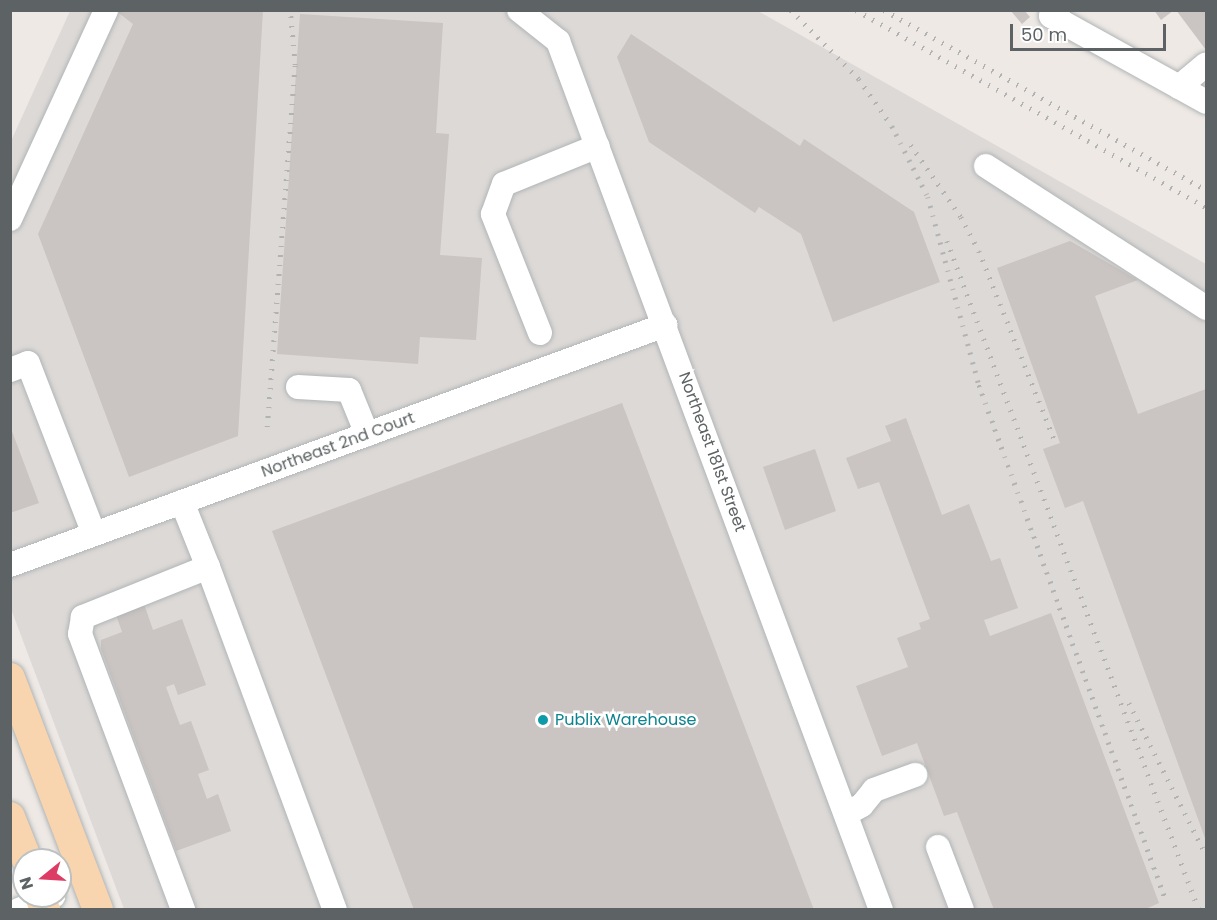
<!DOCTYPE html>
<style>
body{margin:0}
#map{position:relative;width:1217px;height:920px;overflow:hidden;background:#eee9e5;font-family:Poppins,sans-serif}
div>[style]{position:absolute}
.industrial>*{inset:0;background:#ddd9d7}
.building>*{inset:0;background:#cac4c2}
.roads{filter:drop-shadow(0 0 2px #b0b5b6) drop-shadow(0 0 2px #b0b5b6)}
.minor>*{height:24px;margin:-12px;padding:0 12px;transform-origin:12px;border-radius:12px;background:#fff}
.major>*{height:30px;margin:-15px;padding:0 15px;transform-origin:15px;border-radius:15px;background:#f9d5af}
.rail>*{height:4.5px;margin-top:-2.25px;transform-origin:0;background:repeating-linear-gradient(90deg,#b1b2b2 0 1.5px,transparent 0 9.5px)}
.dots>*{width:16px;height:16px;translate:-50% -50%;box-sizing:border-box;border:3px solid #fff;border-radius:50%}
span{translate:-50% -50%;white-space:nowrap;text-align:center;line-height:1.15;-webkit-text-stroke:5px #fff;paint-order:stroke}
.street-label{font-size:16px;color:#5d6364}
.culture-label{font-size:16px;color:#0d838f}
.left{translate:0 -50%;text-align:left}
.frame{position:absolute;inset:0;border:12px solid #5d6364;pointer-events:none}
.north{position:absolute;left:12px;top:848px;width:60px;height:60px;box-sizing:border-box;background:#fff;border:2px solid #bec1c1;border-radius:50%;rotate:252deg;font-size:16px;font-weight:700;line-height:24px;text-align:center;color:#5d6364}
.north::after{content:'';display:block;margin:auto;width:21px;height:27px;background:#dd3d64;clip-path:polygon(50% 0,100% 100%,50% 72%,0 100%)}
.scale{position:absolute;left:1010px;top:24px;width:156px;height:27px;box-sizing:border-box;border:3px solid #5d6364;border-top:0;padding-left:8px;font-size:18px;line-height:21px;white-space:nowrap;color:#5d6364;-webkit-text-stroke:4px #fff;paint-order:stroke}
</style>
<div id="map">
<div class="industrial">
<i style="clip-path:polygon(70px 11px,758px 11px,1206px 264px,1206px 909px,124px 909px,11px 609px,11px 141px)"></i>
</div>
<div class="building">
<i style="clip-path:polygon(115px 10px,263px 10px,238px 436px,129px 477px,38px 234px,133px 24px)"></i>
<i style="clip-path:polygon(1010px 10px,1024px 10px,1030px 17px,1022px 24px)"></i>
<i style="clip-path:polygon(1154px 10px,1174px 10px,1161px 20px)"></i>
<i style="clip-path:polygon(1176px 10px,1206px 10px,1206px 50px)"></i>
<i style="clip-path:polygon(300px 14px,443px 23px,436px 133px,449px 134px,440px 255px,482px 258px,476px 340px,420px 337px,418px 364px,277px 354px)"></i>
<i style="clip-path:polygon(631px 34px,800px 146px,804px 139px,914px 212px,940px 282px,833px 322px,801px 234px,759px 207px,755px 213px,649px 142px,617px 57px)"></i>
<i style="clip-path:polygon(1070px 241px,1138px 280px,1095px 296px,1138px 414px,1206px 389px,1206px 841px,1083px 501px,1065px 508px,1043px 449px,1060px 443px,997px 268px)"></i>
<i style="clip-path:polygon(622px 403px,814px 910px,414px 910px,272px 531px)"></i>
<i style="clip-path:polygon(906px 418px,942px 515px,969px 504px,991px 561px,1000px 558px,1018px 608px,984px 620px,990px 636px,1051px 613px,1159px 903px,1143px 910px,994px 910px,957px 812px,944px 816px,917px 743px,882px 756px,856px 686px,908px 667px,897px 638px,921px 629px,919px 623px,930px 619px,879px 482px,858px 489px,846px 458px,891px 441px,885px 426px)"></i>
<i style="clip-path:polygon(10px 426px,39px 503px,10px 513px)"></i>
<i style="clip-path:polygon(815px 449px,836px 511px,785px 530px,763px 467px)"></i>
<i style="clip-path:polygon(143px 601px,153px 630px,182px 619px,206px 685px,178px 695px,174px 684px,166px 687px,180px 725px,191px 721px,209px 770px,198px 774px,207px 799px,218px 794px,231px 831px,176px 851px,101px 649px,101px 640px,122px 632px,115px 612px)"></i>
</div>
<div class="roads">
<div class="minor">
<i style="left:519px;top:10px;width:50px;rotate:38.5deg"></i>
<i style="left:558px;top:41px;width:927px;rotate:69.61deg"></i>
<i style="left:1058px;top:10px;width:9px;rotate:139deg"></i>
<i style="left:1051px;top:16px;width:177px;rotate:29deg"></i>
<i style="left:1179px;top:87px;width:35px;rotate:-40deg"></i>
<i style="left:986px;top:166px;width:262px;rotate:32.8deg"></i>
<i style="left:10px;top:219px;width:230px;rotate:-65.3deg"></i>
<i style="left:540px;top:333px;width:128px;rotate:-111.6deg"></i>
<i style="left:493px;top:214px;width:32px;rotate:-70deg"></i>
<i style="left:504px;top:184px;width:101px;rotate:-22deg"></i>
<i style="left:10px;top:370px;width:19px;rotate:-21deg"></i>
<i style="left:28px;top:363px;width:183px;rotate:68.9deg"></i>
<i style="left:298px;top:387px;width:51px;rotate:3.4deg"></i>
<i style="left:349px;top:390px;width:48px;rotate:67.8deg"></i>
<i style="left:182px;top:502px;width:70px;rotate:68.2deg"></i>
<i style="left:208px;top:567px;width:135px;rotate:158.2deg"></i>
<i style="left:83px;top:617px;width:17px;rotate:100deg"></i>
<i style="left:80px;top:634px;width:295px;rotate:69.5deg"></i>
<i style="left:10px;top:565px;width:698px;rotate:-20.12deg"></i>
<i style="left:208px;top:567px;width:366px;rotate:69.7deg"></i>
<i style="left:846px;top:814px;width:18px;rotate:-29deg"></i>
<i style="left:862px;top:805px;width:19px;rotate:-51deg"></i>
<i style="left:874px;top:790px;width:44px;rotate:-20.1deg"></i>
<i style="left:938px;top:847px;width:67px;rotate:69.1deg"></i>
<i style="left:19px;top:910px;width:37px;rotate:-22deg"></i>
</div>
<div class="major">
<i style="left:10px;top:678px;width:248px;rotate:69.2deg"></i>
<i style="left:10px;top:817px;width:46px;rotate:68.4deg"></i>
<i style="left:40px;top:896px;width:15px;rotate:70deg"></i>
</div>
</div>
<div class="rail">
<i style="left:791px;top:10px;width:97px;rotate:45.4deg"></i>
<i style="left:859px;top:79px;width:57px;rotate:54.9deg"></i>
<i style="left:892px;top:126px;width:80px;rotate:63.1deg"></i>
<i style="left:928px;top:197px;width:195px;rotate:74.8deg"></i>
<i style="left:979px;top:385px;width:543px;rotate:70.06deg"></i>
<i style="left:856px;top:10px;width:402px;rotate:29.4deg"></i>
<i style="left:884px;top:10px;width:369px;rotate:29.2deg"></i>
<i style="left:911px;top:145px;width:88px;rotate:55.2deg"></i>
<i style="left:961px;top:217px;width:38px;rotate:62deg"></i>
<i style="left:979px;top:251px;width:208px;rotate:68.2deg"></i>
<i style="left:947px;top:241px;width:715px;rotate:69.36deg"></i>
<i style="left:267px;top:427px;width:363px;rotate:-85.6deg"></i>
<i style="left:295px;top:65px;width:55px;rotate:-95.2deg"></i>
<i style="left:1129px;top:703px;width:170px;rotate:63.1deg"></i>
</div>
<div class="dots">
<i style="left:543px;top:720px;background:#0f9aa8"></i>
</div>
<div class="street-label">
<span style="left:338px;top:445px;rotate:-20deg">Northeast 2nd Court</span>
<span style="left:712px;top:452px;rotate:70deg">Northeast 181st Street</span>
</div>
<div class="culture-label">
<span class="left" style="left:555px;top:720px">Publix Warehouse</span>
</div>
<div class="frame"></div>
<div class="north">N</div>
<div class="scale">50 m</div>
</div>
